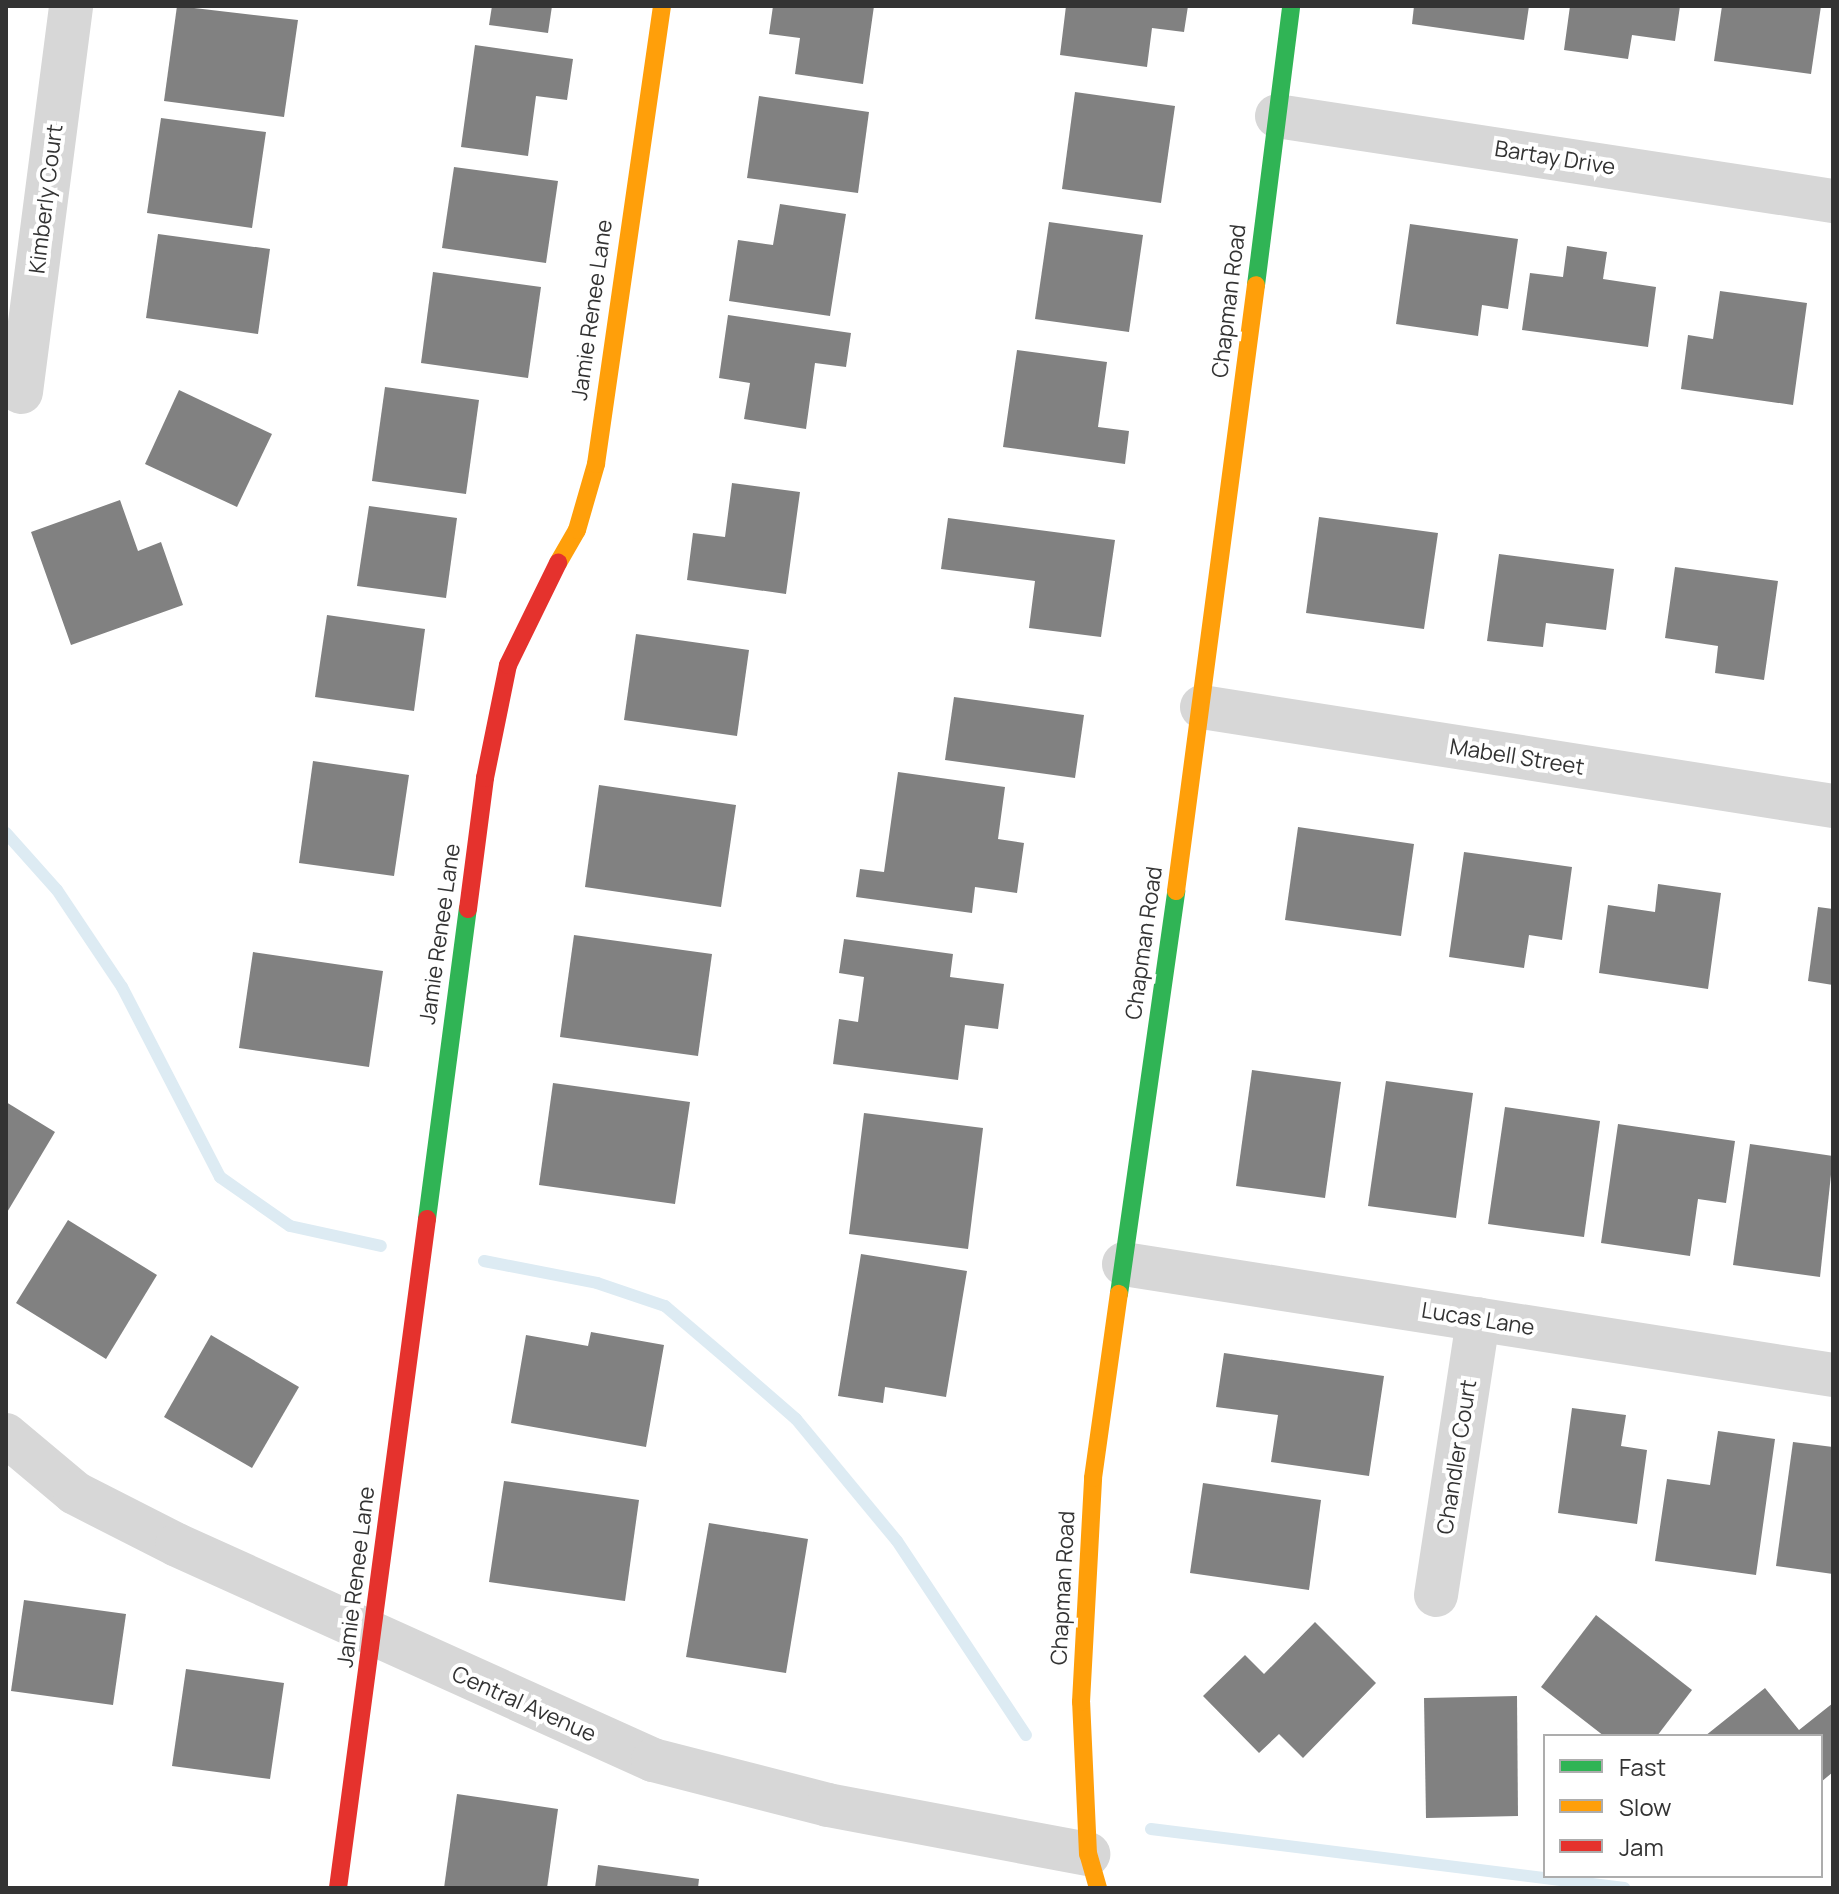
<!DOCTYPE html>
<style>
body{margin:0}
#map{position:relative;width:1839px;height:1894px;overflow:hidden;background:#fff;font-family:Manrope,sans-serif}
div>[style]{position:absolute}
.stream>*{height:12px;margin:-6px;padding:0 6px;transform-origin:6px;border-radius:6px;background:#ddebf3}
.building>*{inset:0;background:#818181}
.street>*{height:44px;margin:-22px;padding:0 22px;transform-origin:22px;border-radius:22px;background:#d7d7d7}
.fast>*{height:18px;margin:-9px;padding:0 9px;transform-origin:9px;border-radius:9px;background:#30b455}
.slow>*{height:18px;margin:-9px;padding:0 9px;transform-origin:9px;border-radius:9px;background:#ff9f0a}
.jam>*{height:18px;margin:-9px;padding:0 9px;transform-origin:9px;border-radius:9px;background:#e5322d}
span{translate:-50% -50%;white-space:nowrap;text-align:center;line-height:1.15;-webkit-text-stroke:8px #fff;paint-order:stroke}
.street-label{font-size:22px;color:#333}
.frame{position:absolute;inset:0;border:8px solid #333;pointer-events:none}
.legend{position:absolute;left:1543px;top:1734px;width:280px;height:144px;box-sizing:border-box;background:#fff;border:2px solid #adadad;margin:0;padding:10px 14px;list-style:none;font-size:24px;color:#333}
.legend li{display:flex;align-items:center;gap:16px;height:40px}
.legend b{width:40px;border:2px solid #adadad}
</style>
<div id="map">
<div class="stream">
<i style="left:6px;top:833px;width:76px;rotate:48.2deg"></i>
<i style="left:57px;top:890px;width:117px;rotate:56.2deg"></i>
<i style="left:122px;top:987px;width:214px;rotate:62.7deg"></i>
<i style="left:220px;top:1177px;width:85px;rotate:35deg"></i>
<i style="left:290px;top:1226px;width:93px;rotate:12.4deg"></i>
<i style="left:484px;top:1261px;width:115px;rotate:11deg"></i>
<i style="left:597px;top:1283px;width:72px;rotate:18.7deg"></i>
<i style="left:665px;top:1306px;width:80px;rotate:40.4deg"></i>
<i style="left:726px;top:1358px;width:93px;rotate:41.1deg"></i>
<i style="left:796px;top:1419px;width:158px;rotate:50.4deg"></i>
<i style="left:897px;top:1541px;width:233px;rotate:56.4deg"></i>
<i style="left:1151px;top:1829px;width:477px;rotate:7.1deg"></i>
</div>
<div class="building">
<i style="clip-path:polygon(177px 6px,298px 20px,284px 117px,164px 101px)"></i>
<i style="clip-path:polygon(492px 6px,552px 6px,548px 33px,489px 25px)"></i>
<i style="clip-path:polygon(773px 6px,874px 6px,863px 84px,795px 74px,800px 38px,769px 34px)"></i>
<i style="clip-path:polygon(1066px 6px,1188px 6px,1184px 32px,1152px 28px,1147px 67px,1060px 55px)"></i>
<i style="clip-path:polygon(1414px 6px,1529px 6px,1524px 40px,1412px 24px)"></i>
<i style="clip-path:polygon(1570px 6px,1680px 6px,1675px 41px,1632px 35px,1628px 59px,1564px 50px)"></i>
<i style="clip-path:polygon(1722px 6px,1821px 6px,1811px 74px,1714px 61px)"></i>
<i style="clip-path:polygon(475px 45px,573px 59px,567px 100px,536px 96px,528px 156px,461px 147px)"></i>
<i style="clip-path:polygon(1075px 92px,1175px 106px,1161px 203px,1062px 189px)"></i>
<i style="clip-path:polygon(759px 96px,869px 112px,858px 193px,747px 178px)"></i>
<i style="clip-path:polygon(161px 118px,266px 132px,252px 228px,147px 213px)"></i>
<i style="clip-path:polygon(454px 167px,558px 181px,546px 263px,442px 248px)"></i>
<i style="clip-path:polygon(780px 204px,846px 214px,830px 316px,729px 301px,738px 240px,773px 245px)"></i>
<i style="clip-path:polygon(1049px 222px,1143px 235px,1129px 332px,1035px 319px)"></i>
<i style="clip-path:polygon(1410px 224px,1518px 239px,1508px 309px,1482px 305px,1478px 336px,1396px 324px)"></i>
<i style="clip-path:polygon(158px 234px,270px 249px,258px 334px,146px 318px)"></i>
<i style="clip-path:polygon(1567px 246px,1607px 252px,1603px 279px,1656px 287px,1648px 347px,1522px 330px,1530px 273px,1563px 277px)"></i>
<i style="clip-path:polygon(433px 272px,541px 287px,528px 378px,421px 363px)"></i>
<i style="clip-path:polygon(1720px 291px,1807px 303px,1793px 405px,1681px 389px,1688px 335px,1713px 339px)"></i>
<i style="clip-path:polygon(728px 315px,851px 333px,846px 367px,815px 363px,806px 429px,744px 419px,750px 383px,719px 378px)"></i>
<i style="clip-path:polygon(1017px 350px,1107px 362px,1098px 427px,1129px 431px,1125px 464px,1003px 447px)"></i>
<i style="clip-path:polygon(385px 387px,479px 400px,466px 494px,372px 481px)"></i>
<i style="clip-path:polygon(179px 390px,272px 434px,237px 507px,145px 464px)"></i>
<i style="clip-path:polygon(732px 483px,800px 492px,786px 594px,687px 580px,693px 533px,725px 537px)"></i>
<i style="clip-path:polygon(120px 500px,138px 551px,161px 542px,183px 605px,71px 645px,31px 532px)"></i>
<i style="clip-path:polygon(369px 506px,457px 518px,446px 598px,357px 586px)"></i>
<i style="clip-path:polygon(1319px 517px,1438px 533px,1424px 629px,1306px 613px)"></i>
<i style="clip-path:polygon(948px 518px,1115px 540px,1101px 637px,1029px 628px,1035px 581px,941px 569px)"></i>
<i style="clip-path:polygon(1499px 554px,1614px 569px,1606px 630px,1546px 623px,1543px 647px,1487px 641px)"></i>
<i style="clip-path:polygon(1675px 567px,1778px 581px,1764px 680px,1715px 673px,1718px 646px,1665px 638px)"></i>
<i style="clip-path:polygon(327px 615px,425px 629px,414px 711px,315px 697px)"></i>
<i style="clip-path:polygon(636px 634px,749px 650px,737px 736px,624px 720px)"></i>
<i style="clip-path:polygon(954px 697px,1084px 715px,1075px 778px,945px 760px)"></i>
<i style="clip-path:polygon(313px 761px,409px 775px,394px 876px,299px 863px)"></i>
<i style="clip-path:polygon(898px 772px,1005px 787px,998px 839px,1024px 843px,1017px 893px,975px 887px,972px 913px,856px 897px,860px 869px,884px 872px)"></i>
<i style="clip-path:polygon(599px 785px,736px 805px,721px 907px,585px 887px)"></i>
<i style="clip-path:polygon(1298px 827px,1414px 844px,1401px 936px,1285px 920px)"></i>
<i style="clip-path:polygon(1464px 852px,1572px 867px,1562px 940px,1529px 935px,1524px 968px,1449px 957px)"></i>
<i style="clip-path:polygon(1658px 884px,1721px 893px,1708px 989px,1599px 973px,1608px 905px,1655px 912px)"></i>
<i style="clip-path:polygon(1818px 907px,1833px 909px,1833px 985px,1808px 981px)"></i>
<i style="clip-path:polygon(574px 935px,712px 954px,698px 1056px,560px 1037px)"></i>
<i style="clip-path:polygon(844px 939px,953px 954px,950px 977px,1004px 984px,998px 1029px,965px 1025px,958px 1080px,833px 1064px,839px 1019px,858px 1022px,864px 977px,839px 973px)"></i>
<i style="clip-path:polygon(253px 952px,383px 971px,369px 1067px,239px 1048px)"></i>
<i style="clip-path:polygon(1252px 1070px,1341px 1082px,1325px 1198px,1236px 1186px)"></i>
<i style="clip-path:polygon(1386px 1081px,1473px 1093px,1456px 1218px,1368px 1206px)"></i>
<i style="clip-path:polygon(553px 1083px,690px 1102px,675px 1204px,539px 1185px)"></i>
<i style="clip-path:polygon(6px 1102px,55px 1132px,6px 1214px)"></i>
<i style="clip-path:polygon(1505px 1107px,1600px 1121px,1584px 1237px,1488px 1224px)"></i>
<i style="clip-path:polygon(864px 1113px,983px 1128px,968px 1249px,849px 1234px)"></i>
<i style="clip-path:polygon(1618px 1124px,1735px 1141px,1726px 1203px,1698px 1199px,1690px 1256px,1601px 1243px)"></i>
<i style="clip-path:polygon(1750px 1144px,1833px 1156px,1820px 1277px,1733px 1265px)"></i>
<i style="clip-path:polygon(68px 1220px,157px 1275px,106px 1359px,16px 1303px)"></i>
<i style="clip-path:polygon(861px 1254px,967px 1271px,946px 1397px,885px 1387px,883px 1403px,838px 1396px)"></i>
<i style="clip-path:polygon(591px 1332px,664px 1345px,646px 1447px,511px 1423px,526px 1335px,588px 1346px)"></i>
<i style="clip-path:polygon(211px 1335px,299px 1387px,252px 1468px,164px 1417px)"></i>
<i style="clip-path:polygon(1224px 1353px,1384px 1376px,1369px 1476px,1271px 1462px,1278px 1415px,1216px 1407px)"></i>
<i style="clip-path:polygon(1572px 1408px,1626px 1415px,1621px 1446px,1647px 1450px,1637px 1524px,1558px 1513px)"></i>
<i style="clip-path:polygon(1718px 1431px,1775px 1439px,1756px 1575px,1655px 1561px,1667px 1479px,1710px 1485px)"></i>
<i style="clip-path:polygon(1793px 1442px,1833px 1447px,1833px 1574px,1776px 1566px)"></i>
<i style="clip-path:polygon(504px 1481px,639px 1500px,625px 1601px,489px 1582px)"></i>
<i style="clip-path:polygon(1203px 1483px,1321px 1500px,1309px 1590px,1190px 1573px)"></i>
<i style="clip-path:polygon(709px 1523px,808px 1539px,786px 1673px,686px 1657px)"></i>
<i style="clip-path:polygon(24px 1600px,126px 1614px,113px 1705px,11px 1691px)"></i>
<i style="clip-path:polygon(1596px 1615px,1692px 1690px,1657px 1736px,1604px 1736px,1541px 1687px)"></i>
<i style="clip-path:polygon(1315px 1622px,1376px 1683px,1303px 1758px,1279px 1734px,1259px 1753px,1203px 1696px,1245px 1655px,1264px 1674px)"></i>
<i style="clip-path:polygon(186px 1669px,284px 1683px,270px 1779px,172px 1766px)"></i>
<i style="clip-path:polygon(1765px 1688px,1799px 1730px,1833px 1703px,1833px 1772px,1821px 1782px,1821px 1736px,1705px 1736px)"></i>
<i style="clip-path:polygon(1517px 1696px,1518px 1816px,1426px 1818px,1424px 1698px)"></i>
<i style="clip-path:polygon(457px 1794px,558px 1809px,547px 1888px,444px 1888px)"></i>
<i style="clip-path:polygon(598px 1865px,699px 1879px,698px 1888px,595px 1888px)"></i>
</div>
<div class="street">
<i style="left:1277px;top:116px;width:562px;rotate:8.69deg"></i>
<i style="left:21px;top:392px;width:389px;rotate:-82.6deg"></i>
<i style="left:1202px;top:707px;width:639px;rotate:8.92deg"></i>
<i style="left:1124px;top:1264px;width:718px;rotate:8.9deg"></i>
<i style="left:6px;top:1435px;width:90px;rotate:40deg"></i>
<i style="left:75px;top:1493px;width:114px;rotate:27deg"></i>
<i style="left:177px;top:1545px;width:522px;rotate:24.31deg"></i>
<i style="left:653px;top:1760px;width:181px;rotate:14.4deg"></i>
<i style="left:828px;top:1805px;width:265px;rotate:10.7deg"></i>
<i style="left:1436px;top:1595px;width:279px;rotate:-81.3deg"></i>
</div>
<div class="fast">
<i style="left:1256px;top:285px;width:281px;rotate:-82.8deg"></i>
<i style="left:427px;top:1219px;width:313px;rotate:-82.5deg"></i>
<i style="left:1119px;top:1294px;width:407px;rotate:-81.9deg"></i>
</div>
<div class="slow">
<i style="left:558px;top:563px;width:38px;rotate:-60deg"></i>
<i style="left:577px;top:530px;width:69px;rotate:-73.9deg"></i>
<i style="left:596px;top:464px;width:463px;rotate:-81.8deg"></i>
<i style="left:1176px;top:891px;width:611px;rotate:-82.48deg"></i>
<i style="left:1098px;top:1888px;width:35px;rotate:-106deg"></i>
<i style="left:1088px;top:1854px;width:152px;rotate:-92.6deg"></i>
<i style="left:1081px;top:1702px;width:224px;rotate:-86.9deg"></i>
<i style="left:1093px;top:1478px;width:186px;rotate:-82deg"></i>
</div>
<div class="jam">
<i style="left:468px;top:909px;width:132px;rotate:-82.6deg"></i>
<i style="left:485px;top:778px;width:115px;rotate:-78.5deg"></i>
<i style="left:508px;top:665px;width:114px;rotate:-63.9deg"></i>
<i style="left:338px;top:1888px;width:675px;rotate:-82.42deg"></i>
</div>
<div class="street-label">
<span style="left:1555px;top:158px;rotate:9deg">Bartay Drive</span>
<span style="left:46px;top:199px;rotate:-83deg">Kimberly Court</span>
<span style="left:1229px;top:301px;rotate:-83deg">Chapman Road</span>
<span style="left:592px;top:310px;rotate:-82deg">Jamie Renee Lane</span>
<span style="left:1517px;top:757px;rotate:9deg">Mabell Street</span>
<span style="left:440px;top:934px;rotate:-82deg">Jamie Renee Lane</span>
<span style="left:1144px;top:943px;rotate:-82deg">Chapman Road</span>
<span style="left:1478px;top:1319px;rotate:9deg">Lucas Lane</span>
<span style="left:1457px;top:1457px;rotate:-81deg">Chandler Court</span>
<span style="left:356px;top:1577px;rotate:-83deg">Jamie Renee Lane</span>
<span style="left:1063px;top:1588px;rotate:-87deg">Chapman Road</span>
<span style="left:524px;top:1704px;rotate:24deg">Central Avenue</span>
</div>
<div class="frame"></div>
<ul class="legend">
<li><b style="height:10px;background:#30b455"></b>Fast</li>
<li><b style="height:10px;background:#ff9f0a"></b>Slow</li>
<li><b style="height:10px;background:#e5322d"></b>Jam</li>
</ul>
</div>
